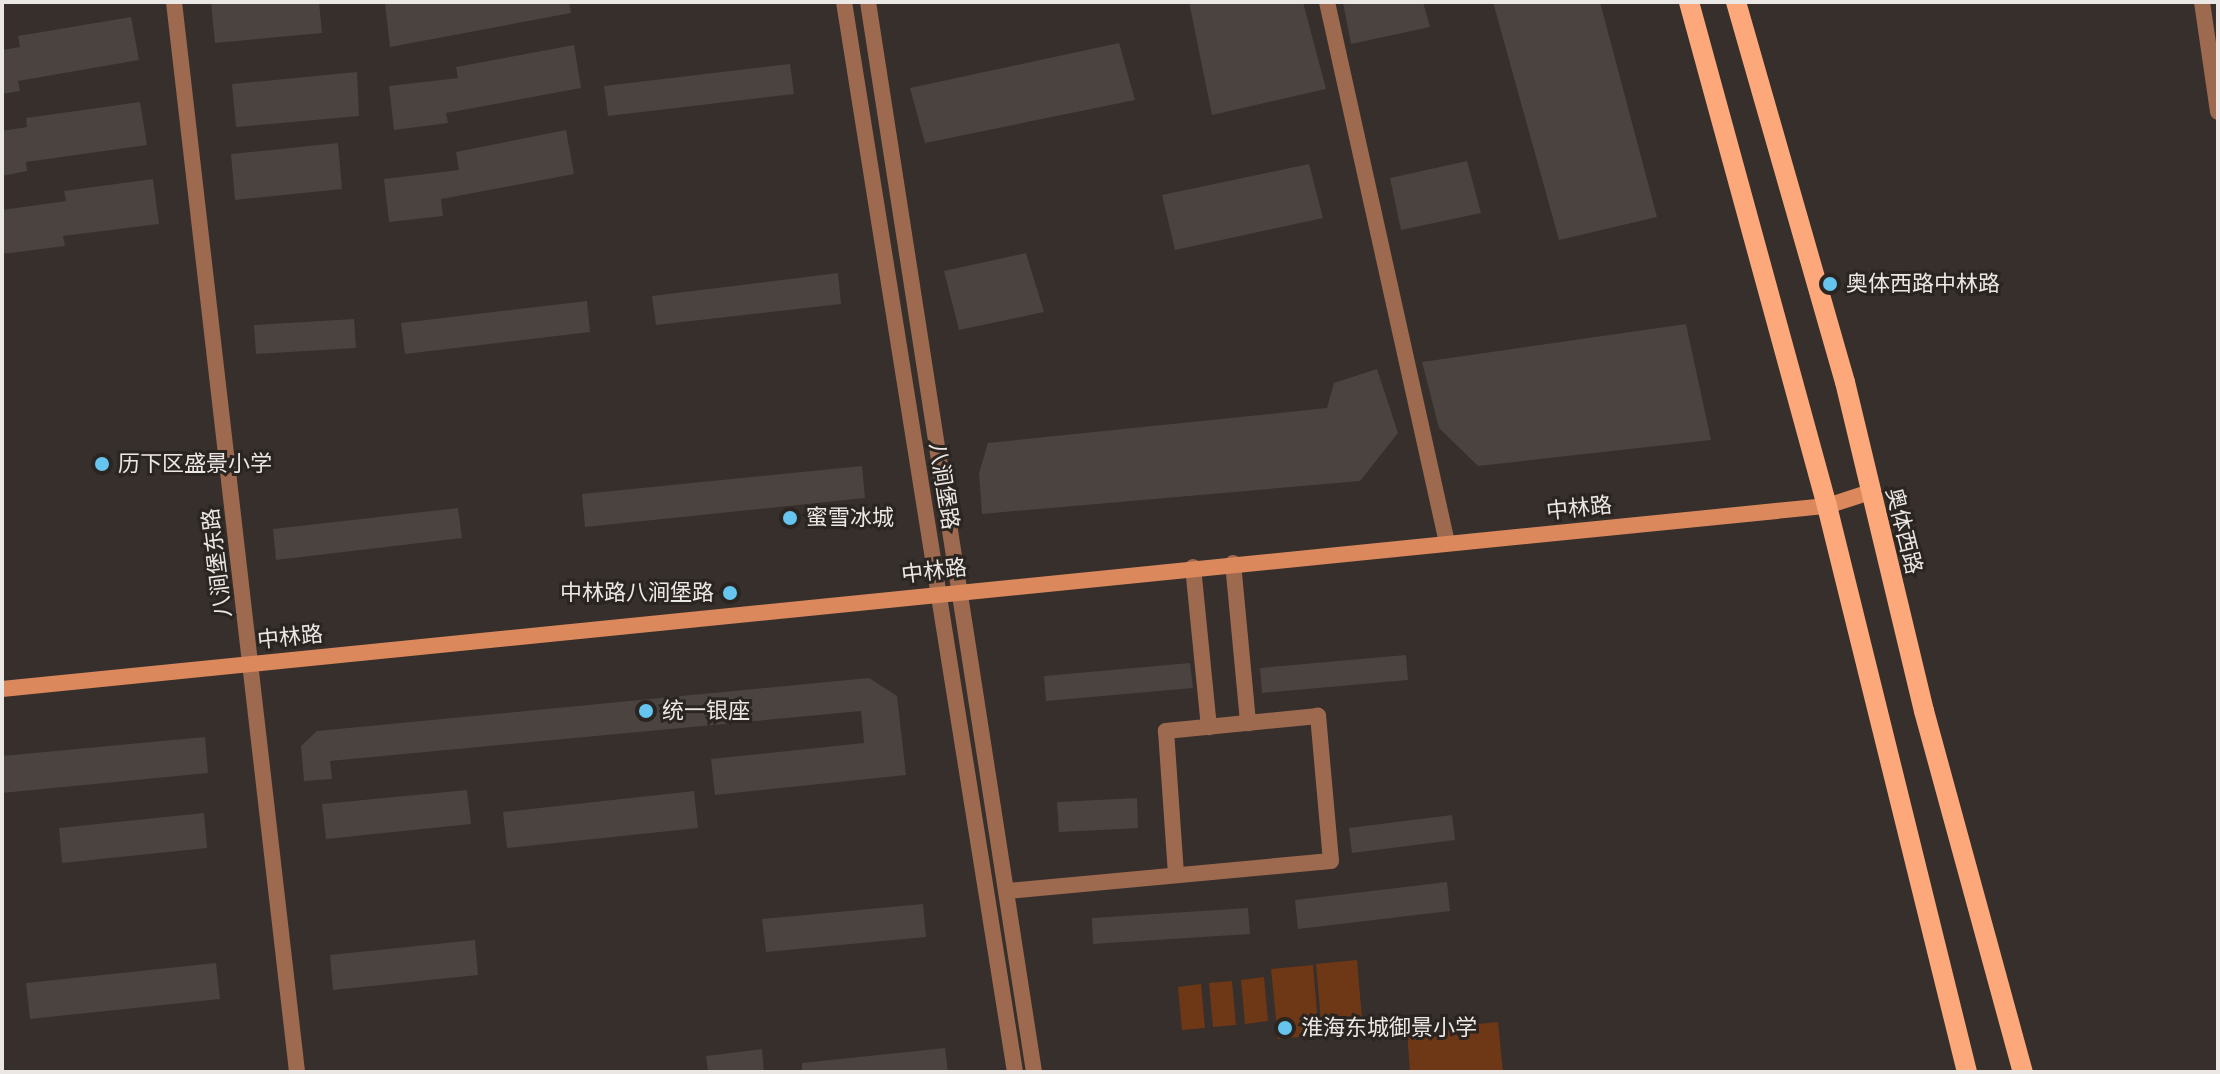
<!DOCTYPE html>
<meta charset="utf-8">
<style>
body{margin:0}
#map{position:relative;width:2220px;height:1074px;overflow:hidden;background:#362f2b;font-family:Manrope,"Noto Sans SC",sans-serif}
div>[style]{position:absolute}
.green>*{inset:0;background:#6e3716}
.building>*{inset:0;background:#4a4340}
.minor>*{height:16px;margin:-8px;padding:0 8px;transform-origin:8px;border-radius:8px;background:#9e6a4f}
.tertiary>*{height:16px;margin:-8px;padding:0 8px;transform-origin:8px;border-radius:8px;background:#9e6a4f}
.secondary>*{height:16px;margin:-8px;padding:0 8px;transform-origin:8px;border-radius:8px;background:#db895c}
.primary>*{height:20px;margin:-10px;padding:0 10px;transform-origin:10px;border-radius:10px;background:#fda87b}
.dots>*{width:22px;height:22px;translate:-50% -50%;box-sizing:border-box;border:4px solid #2b2522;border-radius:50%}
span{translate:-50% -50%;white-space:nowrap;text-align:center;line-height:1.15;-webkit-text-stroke:6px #2b2522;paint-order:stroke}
.poi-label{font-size:22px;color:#ebe7e4}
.left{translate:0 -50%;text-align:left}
.right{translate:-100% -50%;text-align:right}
.street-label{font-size:22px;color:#ebe7e4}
.frame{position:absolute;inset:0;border:4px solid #ebe7e4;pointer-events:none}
</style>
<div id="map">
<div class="green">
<i style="clip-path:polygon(1357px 960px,1363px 1030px,1322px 1034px,1316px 964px)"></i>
<i style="clip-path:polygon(1313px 965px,1319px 1035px,1278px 1039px,1271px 969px)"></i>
<i style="clip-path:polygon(1264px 977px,1268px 1021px,1245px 1024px,1241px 980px)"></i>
<i style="clip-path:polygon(1232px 981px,1236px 1025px,1213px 1027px,1209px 983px)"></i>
<i style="clip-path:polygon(1201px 984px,1205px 1028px,1182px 1030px,1178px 987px)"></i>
<i style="clip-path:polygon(1498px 1022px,1503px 1072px,1410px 1072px,1407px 1031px)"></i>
</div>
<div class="building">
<i style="clip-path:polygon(211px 2px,319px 2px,322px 33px,215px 43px)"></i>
<i style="clip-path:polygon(569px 2px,571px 13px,390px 47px,385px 3px)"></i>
<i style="clip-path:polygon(1189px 2px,1303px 2px,1326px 89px,1212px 115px)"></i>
<i style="clip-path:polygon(1343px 2px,1423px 2px,1430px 27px,1351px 44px)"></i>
<i style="clip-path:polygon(1493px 2px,1600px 2px,1657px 217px,1559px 240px)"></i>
<i style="clip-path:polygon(131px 17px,139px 60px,18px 81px,20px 91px,2px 94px,2px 50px,20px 47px,18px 36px)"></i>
<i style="clip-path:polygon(1119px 43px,1135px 100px,925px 143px,910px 88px)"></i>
<i style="clip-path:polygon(574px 45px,581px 88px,446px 113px,448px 123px,394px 130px,389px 86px,458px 78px,456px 67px)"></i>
<i style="clip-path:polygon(790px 64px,794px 94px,608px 116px,604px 86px)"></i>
<i style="clip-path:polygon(357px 72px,359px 116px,236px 127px,232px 84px)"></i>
<i style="clip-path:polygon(140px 102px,147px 145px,26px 162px,27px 171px,2px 176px,2px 131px,27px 127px,26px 118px)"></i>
<i style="clip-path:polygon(566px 130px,574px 174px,441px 199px,443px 216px,389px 222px,384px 179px,459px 170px,456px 152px)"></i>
<i style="clip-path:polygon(338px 143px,342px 189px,235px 200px,231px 154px)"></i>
<i style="clip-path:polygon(1467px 161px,1481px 213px,1401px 230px,1390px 178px)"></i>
<i style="clip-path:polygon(1309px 164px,1323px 218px,1175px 250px,1162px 195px)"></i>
<i style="clip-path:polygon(153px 179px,159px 224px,63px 236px,65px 246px,2px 254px,2px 210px,66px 201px,64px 191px)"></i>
<i style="clip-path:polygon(1026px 253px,1044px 312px,959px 330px,944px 271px)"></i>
<i style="clip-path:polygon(838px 273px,841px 304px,656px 325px,652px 296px)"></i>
<i style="clip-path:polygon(587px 301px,590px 332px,405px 354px,401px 323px)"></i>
<i style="clip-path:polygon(354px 319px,356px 348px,256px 354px,254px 325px)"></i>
<i style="clip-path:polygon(1686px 324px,1711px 440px,1478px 466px,1439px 428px,1422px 362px)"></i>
<i style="clip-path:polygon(1377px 369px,1398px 433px,1360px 481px,982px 514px,979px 473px,988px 443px,1327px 408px,1334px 383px)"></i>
<i style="clip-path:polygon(862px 466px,865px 498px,585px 527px,582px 494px)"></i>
<i style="clip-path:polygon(458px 508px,462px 538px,276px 560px,273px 529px)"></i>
<i style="clip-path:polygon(1406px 655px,1408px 680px,1262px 693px,1260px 668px)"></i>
<i style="clip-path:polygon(1190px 663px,1193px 688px,1046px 701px,1044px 676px)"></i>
<i style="clip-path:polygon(869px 678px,897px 696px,906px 775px,715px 795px,711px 759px,864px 743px,861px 711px,330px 761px,332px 779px,304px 781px,301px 746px,317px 731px)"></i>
<i style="clip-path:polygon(205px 737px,208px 773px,2px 793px,2px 756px)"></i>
<i style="clip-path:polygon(467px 790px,471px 824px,326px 839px,322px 804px)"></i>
<i style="clip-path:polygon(694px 791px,698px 828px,507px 848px,503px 812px)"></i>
<i style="clip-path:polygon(1137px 798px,1138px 828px,1059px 832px,1057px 802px)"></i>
<i style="clip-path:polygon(204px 813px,207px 848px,62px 863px,59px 828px)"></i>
<i style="clip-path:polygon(1452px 815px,1455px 840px,1352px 853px,1349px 828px)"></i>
<i style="clip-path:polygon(1447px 882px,1450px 911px,1298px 929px,1295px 900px)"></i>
<i style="clip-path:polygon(923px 904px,926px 937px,766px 952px,762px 919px)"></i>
<i style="clip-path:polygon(1248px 908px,1250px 934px,1093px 944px,1092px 918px)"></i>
<i style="clip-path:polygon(475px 940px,478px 975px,333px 990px,330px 955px)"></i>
<i style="clip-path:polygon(216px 963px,220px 999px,30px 1019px,26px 983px)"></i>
<i style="clip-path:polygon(945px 1048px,948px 1072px,802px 1072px,802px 1063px)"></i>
<i style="clip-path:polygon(762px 1049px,764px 1072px,708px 1072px,706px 1056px)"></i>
</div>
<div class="minor">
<i style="left:1327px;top:2px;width:554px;rotate:77.49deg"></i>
<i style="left:2202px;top:2px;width:111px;rotate:81.7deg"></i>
<i style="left:1233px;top:563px;width:161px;rotate:84.6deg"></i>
<i style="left:1193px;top:567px;width:161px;rotate:84.3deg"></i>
<i style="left:1007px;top:891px;width:325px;rotate:-5.3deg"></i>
<i style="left:1331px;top:861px;width:146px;rotate:-95.1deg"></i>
<i style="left:1318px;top:716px;width:153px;rotate:174.4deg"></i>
<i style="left:1166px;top:731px;width:144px;rotate:86deg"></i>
</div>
<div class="tertiary">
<i style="left:174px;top:2px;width:1077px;rotate:83.44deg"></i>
<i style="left:844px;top:2px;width:1084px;rotate:80.92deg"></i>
<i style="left:868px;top:2px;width:1083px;rotate:81.18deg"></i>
</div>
<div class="secondary">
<i style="left:2px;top:689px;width:1834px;rotate:-5.73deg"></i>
<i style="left:1827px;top:506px;width:45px;rotate:-18deg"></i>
</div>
<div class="primary">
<i style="left:1689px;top:2px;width:523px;rotate:74.69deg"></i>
<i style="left:1827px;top:506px;width:583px;rotate:76.11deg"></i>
<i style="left:1736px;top:2px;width:395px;rotate:74deg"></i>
<i style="left:1845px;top:382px;width:338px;rotate:76.5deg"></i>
<i style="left:1924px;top:711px;width:374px;rotate:74.7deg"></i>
</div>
<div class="dots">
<i style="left:1830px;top:284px;background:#65c5ee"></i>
<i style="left:102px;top:464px;background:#65c5ee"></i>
<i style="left:790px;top:518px;background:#65c5ee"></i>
<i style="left:730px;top:593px;background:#65c5ee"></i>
<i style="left:646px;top:711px;background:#65c5ee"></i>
<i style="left:1285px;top:1028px;background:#65c5ee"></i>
</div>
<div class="poi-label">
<span class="left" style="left:1846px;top:284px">奥体西路中林路</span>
<span class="left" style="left:118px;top:464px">历下区盛景小学</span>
<span class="left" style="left:806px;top:518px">蜜雪冰城</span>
<span class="right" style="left:714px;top:593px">中林路八涧堡路</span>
<span class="left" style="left:662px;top:711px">统一银座</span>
<span class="left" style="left:1301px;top:1028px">淮海东城御景小学</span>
</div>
<div class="street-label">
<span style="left:944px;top:486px;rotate:81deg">八涧堡路</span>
<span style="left:1579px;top:508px;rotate:-6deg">中林路</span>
<span style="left:1904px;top:531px;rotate:76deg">奥体西路</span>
<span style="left:217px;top:563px;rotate:-97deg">八涧堡东路</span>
<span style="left:934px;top:571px;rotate:-7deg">中林路</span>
<span style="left:290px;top:637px;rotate:-6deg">中林路</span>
</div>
<div class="frame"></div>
</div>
